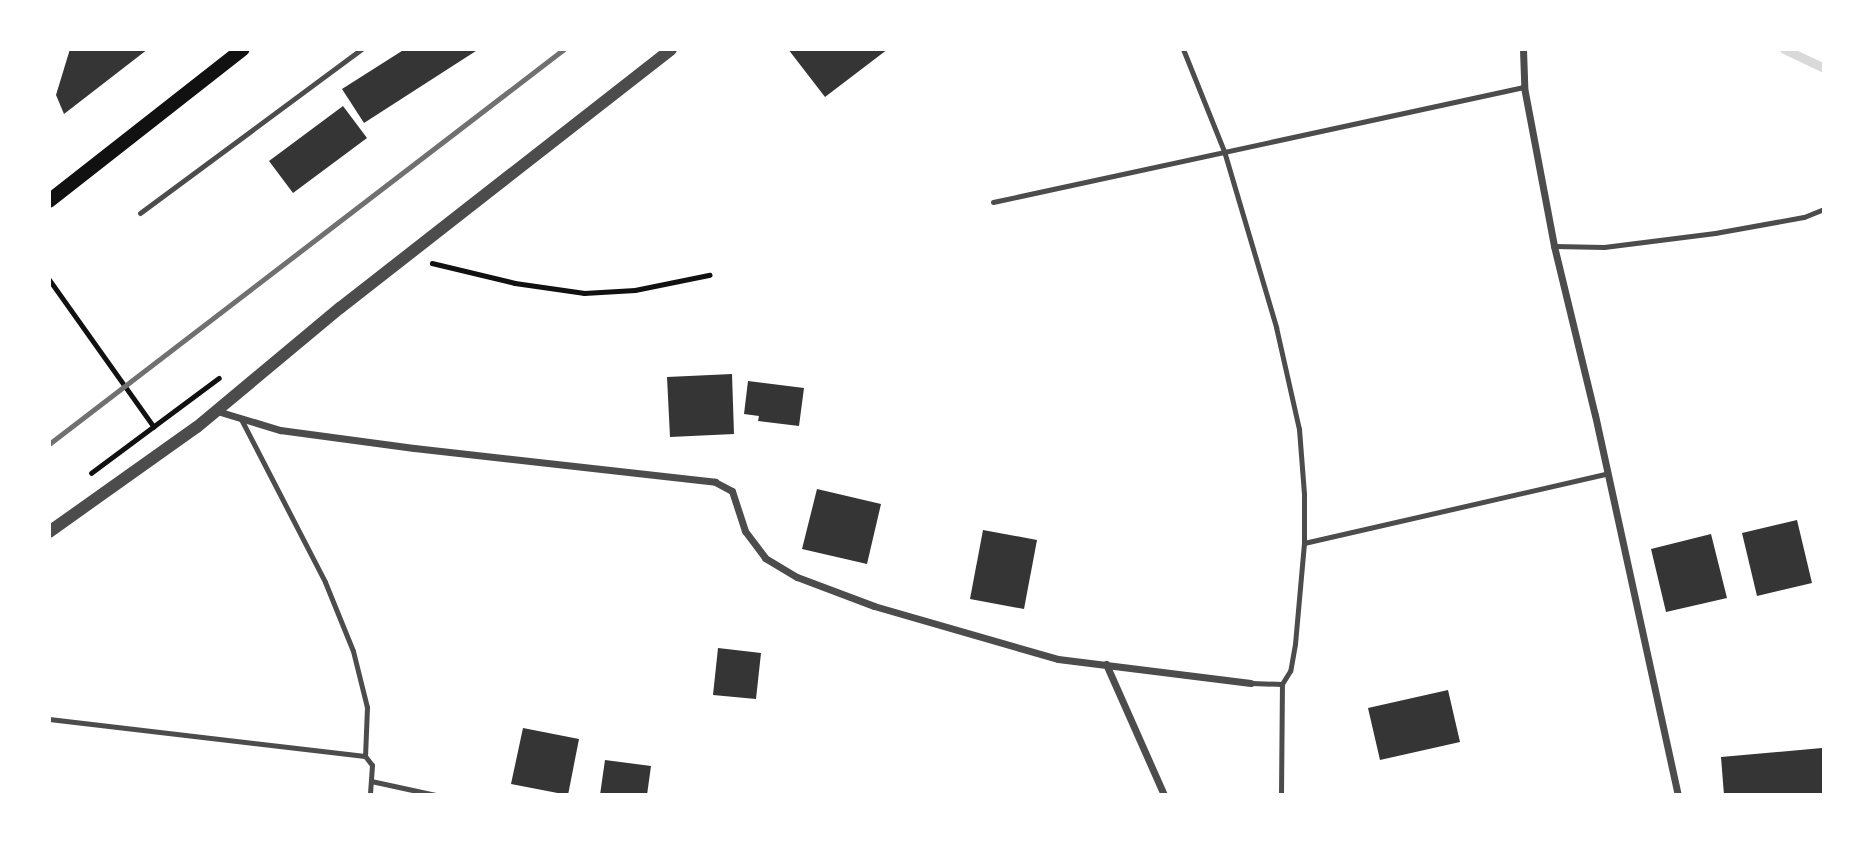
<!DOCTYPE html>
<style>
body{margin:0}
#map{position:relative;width:1873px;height:844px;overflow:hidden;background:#fff;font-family:"Source Sans 3",sans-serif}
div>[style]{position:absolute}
.stream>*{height:9px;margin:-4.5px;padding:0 4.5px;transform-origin:4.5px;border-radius:4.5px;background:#d9d9d9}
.building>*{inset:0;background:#353535}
.path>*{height:4.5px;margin:-2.25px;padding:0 2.25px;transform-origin:2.25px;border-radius:2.25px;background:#111}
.service>*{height:5px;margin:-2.5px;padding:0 2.5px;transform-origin:2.5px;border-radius:2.5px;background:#4c4c4c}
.minor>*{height:7px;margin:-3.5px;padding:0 3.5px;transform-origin:3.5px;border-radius:3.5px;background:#4c4c4c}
.tertiary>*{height:12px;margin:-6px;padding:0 6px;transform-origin:6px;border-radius:6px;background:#4c4c4c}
.secondary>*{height:14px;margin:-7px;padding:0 7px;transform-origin:7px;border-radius:7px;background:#111}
.rail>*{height:5px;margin:-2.5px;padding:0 2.5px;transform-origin:2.5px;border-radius:2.5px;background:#707070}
span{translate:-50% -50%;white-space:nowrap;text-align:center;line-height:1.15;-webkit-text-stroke:7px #fff;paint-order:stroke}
.frame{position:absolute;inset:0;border:51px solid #fff;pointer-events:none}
</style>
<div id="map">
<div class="stream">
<i style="left:1784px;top:49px;width:44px;rotate:25.4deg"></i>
</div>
<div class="building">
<i style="clip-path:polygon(70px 49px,148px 49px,64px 114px,56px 95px)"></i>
<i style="clip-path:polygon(405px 49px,479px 49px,364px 123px,342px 89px)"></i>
<i style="clip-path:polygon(788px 49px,888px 49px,825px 97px)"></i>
<i style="clip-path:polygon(343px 106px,367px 138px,293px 193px,269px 161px)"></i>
<i style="clip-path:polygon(732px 374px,734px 434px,670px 437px,667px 377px)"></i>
<i style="clip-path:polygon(748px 381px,804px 388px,799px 426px,758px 421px,759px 416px,744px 414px)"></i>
<i style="clip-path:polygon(817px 489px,881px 504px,867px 564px,802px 549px)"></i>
<i style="clip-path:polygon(1797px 520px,1812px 583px,1757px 596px,1742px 533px)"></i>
<i style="clip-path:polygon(983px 530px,1037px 540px,1024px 609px,970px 599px)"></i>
<i style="clip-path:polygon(1711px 534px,1727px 598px,1666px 612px,1651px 549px)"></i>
<i style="clip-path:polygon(718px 648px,761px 653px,756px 699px,713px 695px)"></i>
<i style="clip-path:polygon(1448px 690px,1460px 742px,1380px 760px,1368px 708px)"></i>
<i style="clip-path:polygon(523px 728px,579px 739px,568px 795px,511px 784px)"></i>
<i style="clip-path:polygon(1822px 748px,1824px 795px,1724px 795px,1721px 757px)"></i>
<i style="clip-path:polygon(605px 760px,651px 766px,647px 795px,600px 795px)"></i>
</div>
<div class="path">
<i style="left:432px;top:263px;width:85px;rotate:13.5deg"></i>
<i style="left:515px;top:283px;width:70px;rotate:8.2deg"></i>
<i style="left:584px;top:293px;width:51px;rotate:-3.4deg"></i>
<i style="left:635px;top:290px;width:76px;rotate:-11.5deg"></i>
<i style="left:49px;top:279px;width:181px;rotate:54.6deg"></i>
<i style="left:91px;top:473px;width:159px;rotate:-36.6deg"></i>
</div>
<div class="service">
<i style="left:1183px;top:49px;width:110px;rotate:68.1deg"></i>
<i style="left:1224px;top:151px;width:184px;rotate:73.5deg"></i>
<i style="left:1276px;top:327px;width:105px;rotate:77.3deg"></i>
<i style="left:1299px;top:429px;width:65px;rotate:85.6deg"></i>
<i style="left:1304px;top:494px;width:49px;rotate:90deg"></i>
<i style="left:1304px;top:543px;width:101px;rotate:95.1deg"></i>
<i style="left:1295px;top:644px;width:27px;rotate:100deg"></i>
<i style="left:1290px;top:671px;width:15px;rotate:122deg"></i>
<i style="left:1282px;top:684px;width:31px;rotate:-178deg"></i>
<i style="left:993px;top:202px;width:543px;rotate:-12.22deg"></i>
<i style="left:140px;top:213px;width:276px;rotate:-36.5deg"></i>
<i style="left:1554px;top:246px;width:50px;rotate:1.1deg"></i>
<i style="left:1604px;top:247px;width:112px;rotate:-7.2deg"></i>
<i style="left:1715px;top:233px;width:90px;rotate:-10.2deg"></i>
<i style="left:1804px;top:217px;width:22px;rotate:-22deg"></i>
<i style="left:241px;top:419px;width:183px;rotate:62.7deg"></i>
<i style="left:325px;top:582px;width:74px;rotate:67.9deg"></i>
<i style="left:353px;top:651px;width:58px;rotate:76deg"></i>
<i style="left:367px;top:707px;width:49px;rotate:92.3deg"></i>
<i style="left:1304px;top:543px;width:310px;rotate:-12.9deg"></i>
<i style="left:49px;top:719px;width:318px;rotate:6.7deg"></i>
<i style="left:365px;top:756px;width:11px;rotate:52deg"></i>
<i style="left:372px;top:765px;width:30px;rotate:94deg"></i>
<i style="left:371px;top:781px;width:66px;rotate:12.2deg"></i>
<i style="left:1281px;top:795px;width:111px;rotate:-89.5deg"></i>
</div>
<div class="minor">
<i style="left:1523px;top:49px;width:38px;rotate:88deg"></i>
<i style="left:1524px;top:87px;width:162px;rotate:79.3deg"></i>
<i style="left:1554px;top:246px;width:174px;rotate:76.4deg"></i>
<i style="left:1595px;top:415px;width:389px;rotate:77.7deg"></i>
<i style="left:217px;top:411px;width:66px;rotate:16.8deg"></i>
<i style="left:280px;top:430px;width:135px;rotate:7.7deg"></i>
<i style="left:414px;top:448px;width:303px;rotate:6.4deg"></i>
<i style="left:715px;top:482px;width:19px;rotate:28deg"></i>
<i style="left:732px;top:491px;width:42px;rotate:72deg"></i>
<i style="left:745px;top:531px;width:34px;rotate:53deg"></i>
<i style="left:765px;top:558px;width:37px;rotate:31deg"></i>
<i style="left:797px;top:577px;width:82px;rotate:20.6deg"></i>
<i style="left:874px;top:606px;width:191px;rotate:16.1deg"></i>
<i style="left:1058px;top:659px;width:194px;rotate:7.1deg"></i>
<i style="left:1106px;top:664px;width:143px;rotate:66.1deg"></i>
</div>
<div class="tertiary">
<i style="left:49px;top:532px;width:181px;rotate:-35.4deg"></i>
<i style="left:197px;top:427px;width:186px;rotate:-39.8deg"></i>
<i style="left:340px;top:308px;width:420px;rotate:-38deg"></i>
</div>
<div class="secondary">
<i style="left:49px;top:201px;width:246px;rotate:-38.1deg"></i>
</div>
<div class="rail">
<i style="left:49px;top:444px;width:649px;rotate:-37.49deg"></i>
</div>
<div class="frame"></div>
</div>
